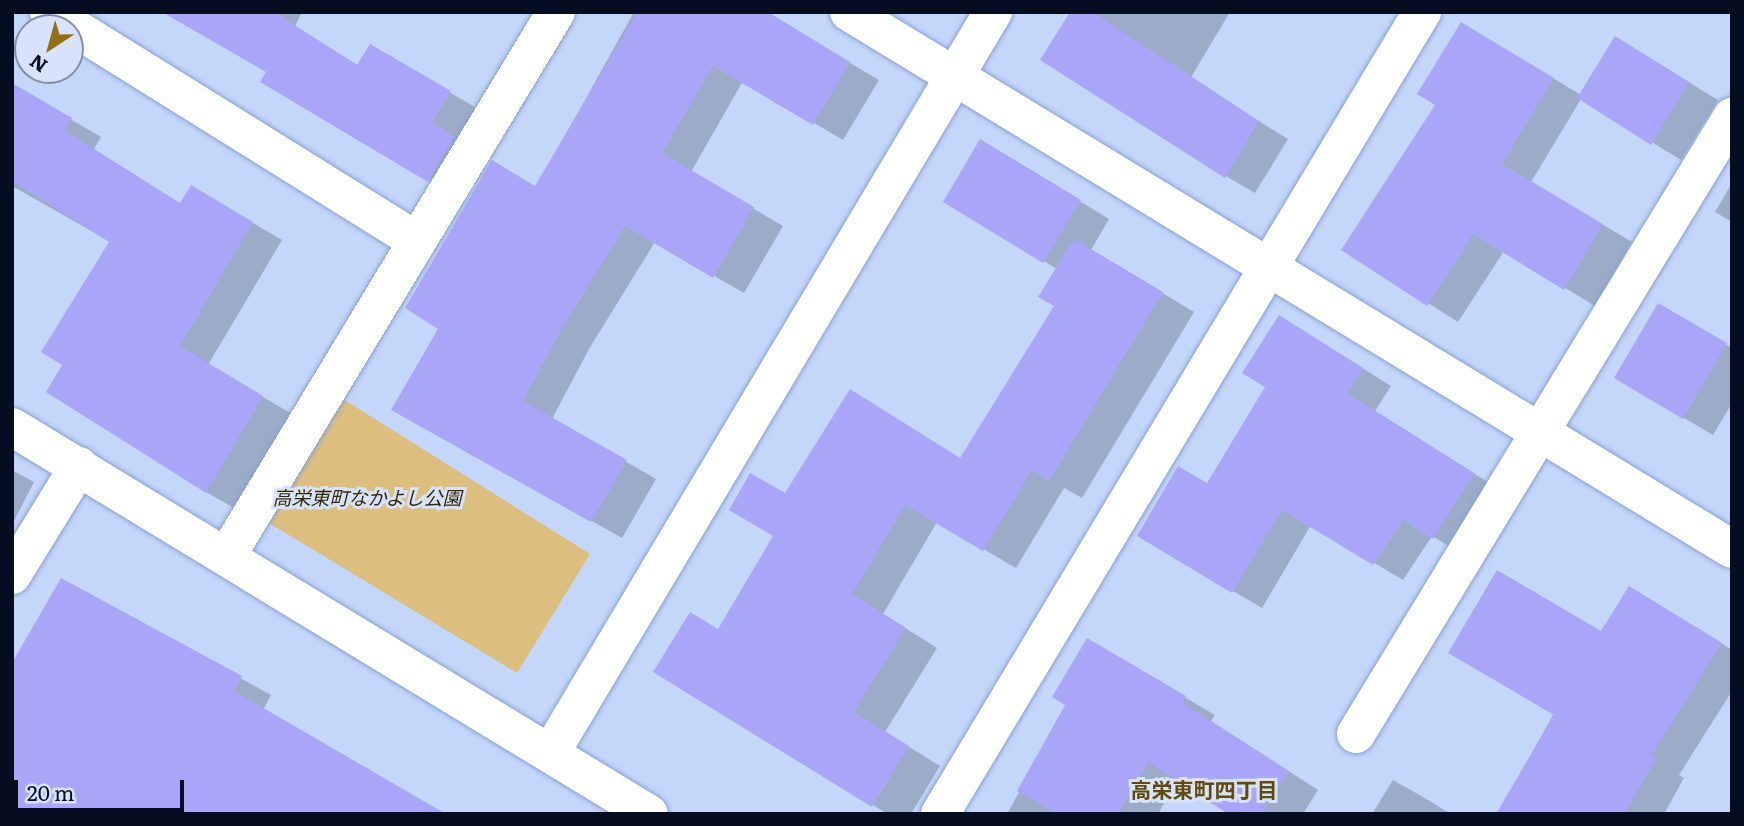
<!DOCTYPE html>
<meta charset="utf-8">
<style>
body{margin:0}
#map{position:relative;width:1744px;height:826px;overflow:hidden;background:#c4d6f9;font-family:Literata,"Noto Sans JP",serif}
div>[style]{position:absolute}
.green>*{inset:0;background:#dcbe7e}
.shadow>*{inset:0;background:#0003}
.building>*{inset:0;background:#a9a6fa}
.roads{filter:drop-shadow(0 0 2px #87a1da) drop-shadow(0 0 2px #87a1da)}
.minor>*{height:38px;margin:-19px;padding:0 19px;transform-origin:19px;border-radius:19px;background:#fff}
span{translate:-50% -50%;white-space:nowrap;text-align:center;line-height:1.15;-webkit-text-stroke:6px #d7e3fb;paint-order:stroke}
.park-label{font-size:19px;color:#382800;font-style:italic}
.neighbourhood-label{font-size:21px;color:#624a0e;font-weight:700}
.frame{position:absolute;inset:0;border:14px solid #050d21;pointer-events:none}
.north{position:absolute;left:14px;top:14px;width:70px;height:70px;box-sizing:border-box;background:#d7e3fb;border:2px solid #838da4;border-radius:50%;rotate:216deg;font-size:19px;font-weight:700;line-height:28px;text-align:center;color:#050d21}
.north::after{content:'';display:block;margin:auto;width:24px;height:32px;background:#926f15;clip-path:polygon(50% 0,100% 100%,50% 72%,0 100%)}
.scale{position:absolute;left:14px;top:780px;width:170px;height:32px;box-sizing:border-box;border:4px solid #050d21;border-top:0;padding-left:9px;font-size:21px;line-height:24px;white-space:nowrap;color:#050d21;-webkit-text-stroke:5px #d7e3fb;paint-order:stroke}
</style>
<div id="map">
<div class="green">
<i style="clip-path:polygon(343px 399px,590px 554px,517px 673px,269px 523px)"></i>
</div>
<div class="shadow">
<i style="clip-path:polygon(174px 12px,302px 12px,295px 26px,359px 66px,370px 46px,480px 110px,458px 197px)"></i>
<i style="clip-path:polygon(634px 12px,763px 12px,879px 80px,843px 140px,743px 81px,691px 172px,783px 226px,744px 293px,655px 242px,589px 349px,552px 419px,656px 479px,622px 538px,394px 409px,536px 188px)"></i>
<i style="clip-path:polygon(1072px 12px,1230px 12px,1190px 79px,1288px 139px,1255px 193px,1226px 176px)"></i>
<i style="clip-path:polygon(1491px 41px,1581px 95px,1646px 56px,1718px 100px,1681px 160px,1581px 99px,1531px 182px,1632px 242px,1595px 306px,1504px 251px,1458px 322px,1344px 250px)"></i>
<i style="clip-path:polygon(12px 85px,101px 137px,94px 149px,182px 205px,192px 187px,282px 240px,208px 365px,292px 414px,236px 509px,206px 492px,64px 365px,111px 242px,12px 186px)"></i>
<i style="clip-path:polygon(1011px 159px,1109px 219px,1091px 250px,1194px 312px,1082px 498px,1064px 488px,1016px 568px,937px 522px,883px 614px,937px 648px,885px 732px,940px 766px,911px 814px,888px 814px,873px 805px,719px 630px,775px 535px,786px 495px,961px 459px,1057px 306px,1057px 269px,945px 201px)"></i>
<i style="clip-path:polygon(1732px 183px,1732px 222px,1715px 212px)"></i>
<i style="clip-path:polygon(1658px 305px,1732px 348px,1732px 403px,1713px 435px,1616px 378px)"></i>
<i style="clip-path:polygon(1308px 334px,1391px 386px,1375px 411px,1502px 491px,1462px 554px,1432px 536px,1403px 580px,1311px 525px,1262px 608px,1139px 536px,1208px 486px)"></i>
<i style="clip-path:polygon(12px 470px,34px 482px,12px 525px)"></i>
<i style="clip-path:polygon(62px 580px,271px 695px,263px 710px,21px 814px)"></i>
<i style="clip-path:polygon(1696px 627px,1732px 650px,1732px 691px,1679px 775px,1684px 778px,1664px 814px,1498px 814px,1599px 632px)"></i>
<i style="clip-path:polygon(1087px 640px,1215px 715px,1211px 721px,1318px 790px,1303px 814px,1231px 814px,1178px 779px,1158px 814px,1007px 814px,1068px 704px)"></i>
<i style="clip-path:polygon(1393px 780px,1423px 797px,1451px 814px,1372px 814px)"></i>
</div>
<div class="building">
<i style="clip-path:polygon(162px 12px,274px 12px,357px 65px,370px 44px,451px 91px,432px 123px,455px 137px,428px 182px,260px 82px,266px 72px)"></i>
<i style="clip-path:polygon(637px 12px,768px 12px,850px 62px,813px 125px,713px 66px,662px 153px,754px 207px,713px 278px,625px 226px,560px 332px,523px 401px,627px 460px,591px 522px,391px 410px,438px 329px,405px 308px,492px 160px,535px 186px)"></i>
<i style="clip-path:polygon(1070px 12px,1093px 12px,1259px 121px,1225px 178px,1040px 60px)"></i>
<i style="clip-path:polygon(1461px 22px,1554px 78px,1502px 164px,1603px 224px,1564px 290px,1473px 234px,1427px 306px,1341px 250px,1435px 105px,1417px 94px)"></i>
<i style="clip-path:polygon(1615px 36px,1689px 82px,1651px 145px,1577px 98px)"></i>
<i style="clip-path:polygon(12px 83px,72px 118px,65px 131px,180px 203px,191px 185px,253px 222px,180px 346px,263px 396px,206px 493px,46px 392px,62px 365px,41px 352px,109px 242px,12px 181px)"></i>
<i style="clip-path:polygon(980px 139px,1081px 200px,1043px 263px,943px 202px)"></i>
<i style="clip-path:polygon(1074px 239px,1163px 292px,1049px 481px,1032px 470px,983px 551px,905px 505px,852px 594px,906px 628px,854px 712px,909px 746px,872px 807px,653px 672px,690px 612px,718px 629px,773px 536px,729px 510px,750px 473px,785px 493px,850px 389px,960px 458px,1054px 306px,1038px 297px)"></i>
<i style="clip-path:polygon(1658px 303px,1727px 343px,1683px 419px,1614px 378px)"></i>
<i style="clip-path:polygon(1279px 315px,1363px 368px,1347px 393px,1474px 473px,1433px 539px,1403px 520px,1373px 565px,1282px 510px,1232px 593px,1137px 536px,1178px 466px,1207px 483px,1265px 387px,1242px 373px)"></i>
<i style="clip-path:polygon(1497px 570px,1601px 631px,1629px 586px,1722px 643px,1651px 756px,1656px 759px,1624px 814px,1496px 814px,1554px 715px,1448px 653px)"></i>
<i style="clip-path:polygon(61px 578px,242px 676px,234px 691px,446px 814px,12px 814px,12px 663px)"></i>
<i style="clip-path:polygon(1087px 638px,1186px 696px,1182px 703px,1289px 771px,1262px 814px,1228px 814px,1148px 762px,1118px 814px,1058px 814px,1017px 791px,1065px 705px,1052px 697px)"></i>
</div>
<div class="roads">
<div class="minor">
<i style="left:49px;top:12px;width:433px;rotate:31.9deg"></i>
<i style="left:849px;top:12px;width:1033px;rotate:31.31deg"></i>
<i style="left:12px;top:427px;width:745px;rotate:31.28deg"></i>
<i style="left:226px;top:557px;width:637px;rotate:-58.8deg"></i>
<i style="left:12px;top:575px;width:128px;rotate:-58.4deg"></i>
<i style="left:1356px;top:734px;width:723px;rotate:-58.64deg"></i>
<i style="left:551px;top:752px;width:862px;rotate:-59.15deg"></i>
<i style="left:940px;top:814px;width:936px;rotate:-58.99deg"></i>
</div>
</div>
<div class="park-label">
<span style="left:367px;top:498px">高栄東町なかよし公園</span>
</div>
<div class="neighbourhood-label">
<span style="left:1204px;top:789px">高栄東町四丁目</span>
</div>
<div class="frame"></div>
<div class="north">N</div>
<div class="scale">20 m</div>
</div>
